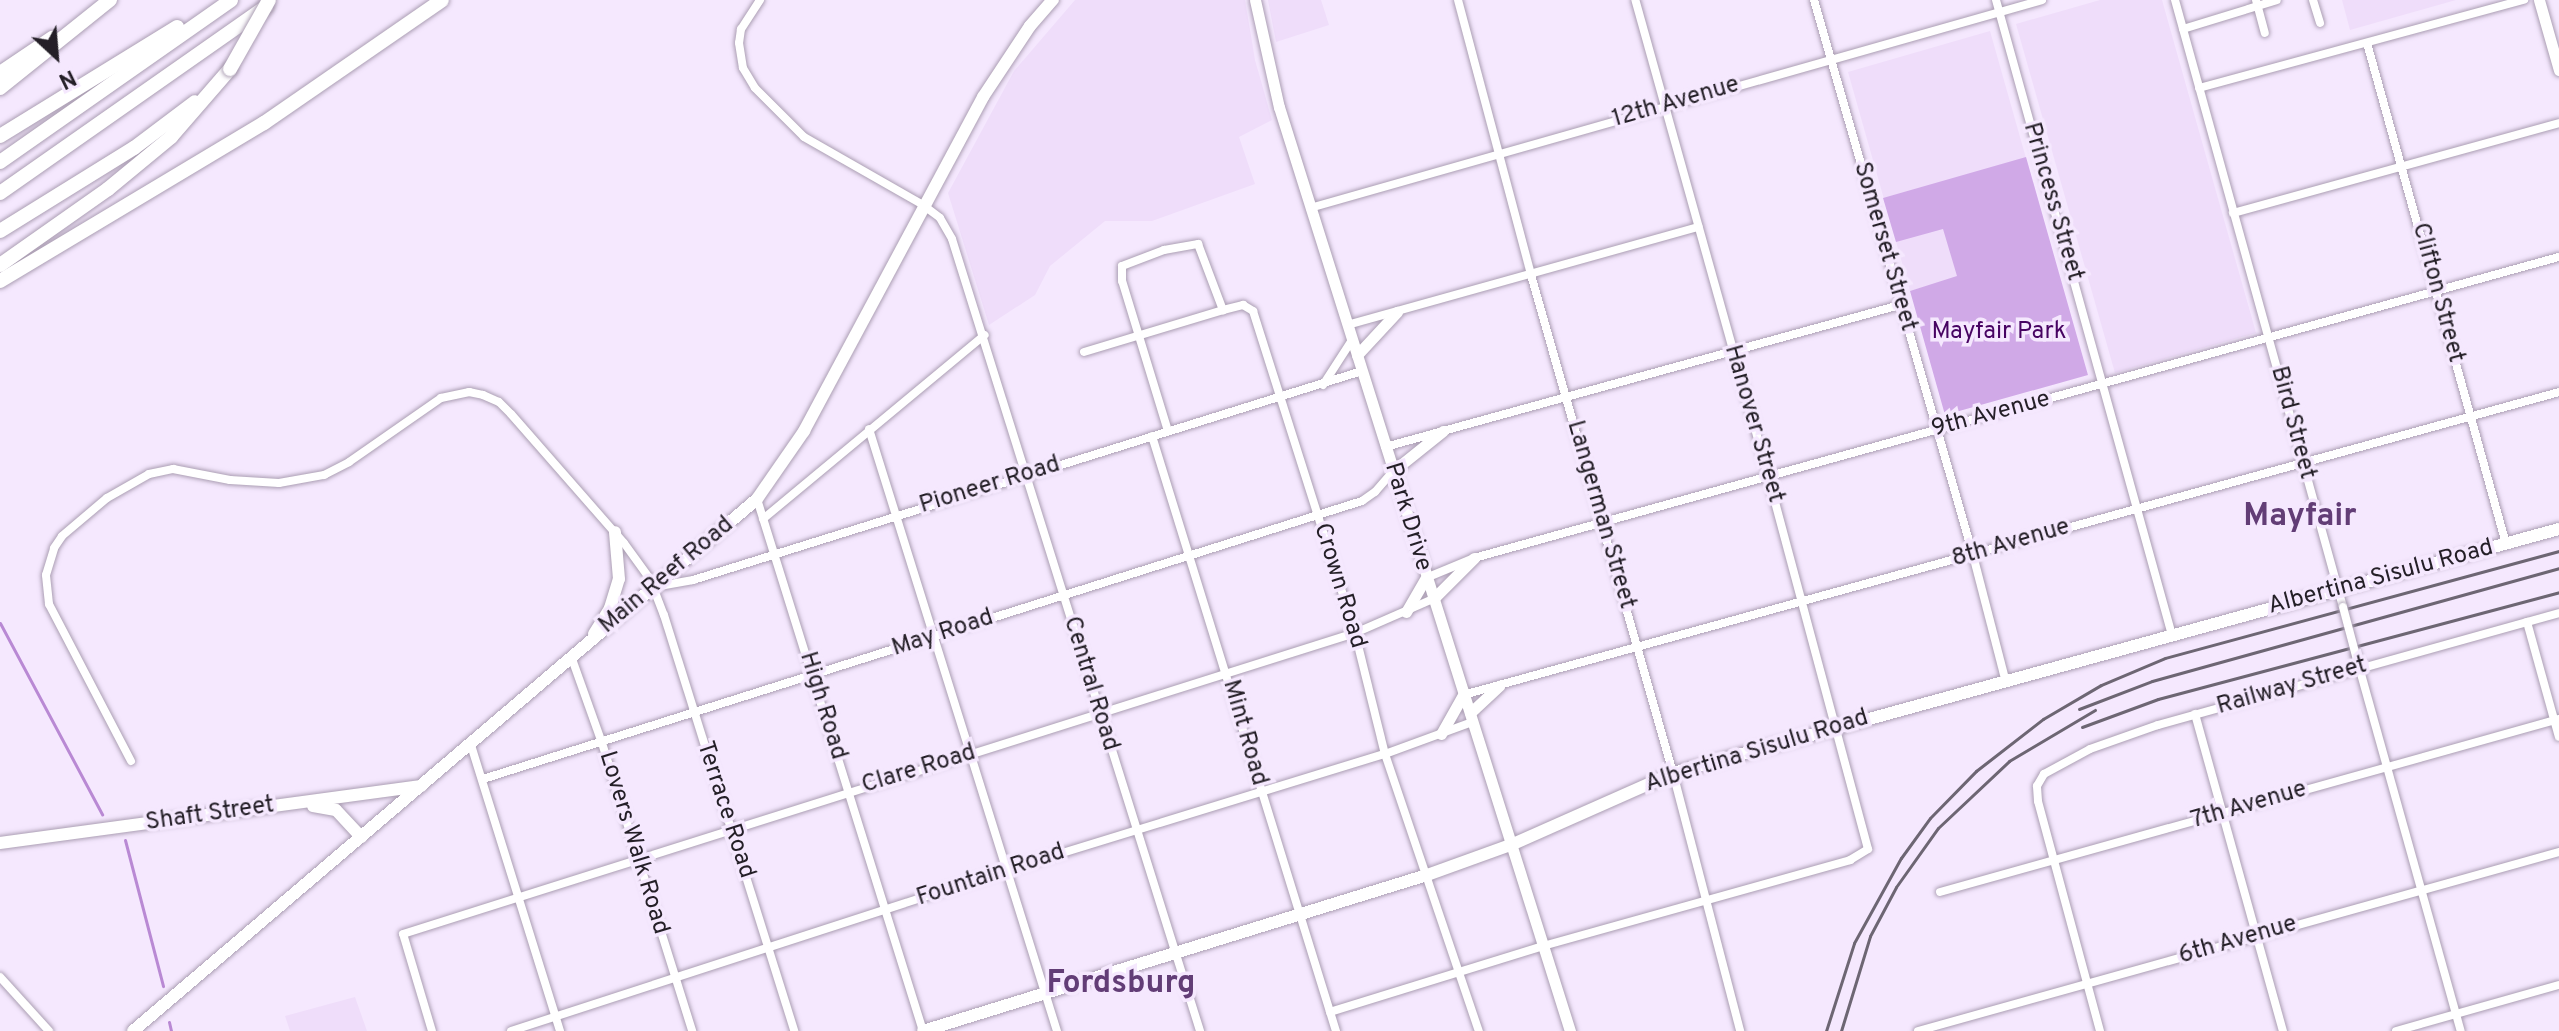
<!DOCTYPE html>
<style>
body{margin:0}
#map{position:relative;width:2559px;height:1031px;overflow:hidden;background:#f5e8fe;font-family:Overpass,sans-serif}
div>[style]{position:absolute}
.built>*{inset:0;background:#efddfa}
.green>*{inset:0;background:#d0a9e7}
.stream>*{height:3px;margin:-1.5px;padding:0 1.5px;transform-origin:1.5px;border-radius:1.5px;background:#b989d4}
.roads{filter:drop-shadow(0 0 2px #ab9eb3) drop-shadow(0 0 2px #ab9eb3)}
.street>*{height:8px;margin:-4px;padding:0 4px;transform-origin:4px;border-radius:4px;background:#fff}
.secondary>*{height:11px;margin:-5.5px;padding:0 5.5px;transform-origin:5.5px;border-radius:5.5px;background:#fff}
.primary>*{height:12px;margin:-6px;padding:0 6px;transform-origin:6px;border-radius:6px;background:#fff}
.highway>*{height:14px;margin:-7px;padding:0 7px;transform-origin:7px;border-radius:7px;background:#fff}
.rail>*{height:3px;margin:-1.5px;padding:0 1.5px;transform-origin:1.5px;border-radius:1.5px;background:#6d6673}
.bridges{filter:drop-shadow(0 0 2px #ab9eb3) drop-shadow(0 0 2px #ab9eb3)}
.street-bridge>*{height:8px;margin:-4px;padding:0 4px;transform-origin:4px;border-radius:4px;background:#fff}
.highway-bridge>*{height:14px;margin:-7px;padding:0 7px;transform-origin:7px;border-radius:7px;background:#fff}
span{translate:-50% -50%;white-space:nowrap;text-align:center;line-height:1.15;-webkit-text-stroke:7px #f5e8fe;paint-order:stroke}
.street-label{font-size:24px;color:#241f27}
.park-label{font-size:24px;color:#470362}
.district-label{font-size:32px;color:#623d76;font-weight:700}
.north{position:absolute;left:16px;top:16px;width:80px;height:80px;-webkit-text-stroke:6px #f5e8fe;paint-order:stroke;rotate:154deg;font-size:22px;font-weight:700;line-height:32px;text-align:center;color:#241f27}
.north::after{content:'';display:block;margin:auto;width:28px;height:36px;background:#241f27;clip-path:polygon(50% 0,100% 100%,50% 72%,0 100%)}
</style>
<div id="map">
<div class="built">
<i style="clip-path:polygon(1075px 0,1245px 0,1255px 60px,1272px 120px,1239px 137px,1255px 184px,1152px 221px,1105px 221px,1050px 266px,1035px 295px,989px 325px,948px 193px,1014px 71px)"></i>
<i style="clip-path:polygon(1268px 0,1321px 0,1329px 25px,1276px 42px)"></i>
<i style="clip-path:polygon(2100px 0,2162px 0,2256px 333px,2115px 373px,2016px 24px)"></i>
<i style="clip-path:polygon(2342px 0,2456px 0,2350px 30px)"></i>
<i style="clip-path:polygon(1990px 31px,2052px 250px,1910px 291px,1848px 72px)"></i>
<i style="clip-path:polygon(355px 997px,367px 1031px,290px 1031px,285px 1016px)"></i>
</div>
<div class="green">
<i style="clip-path:polygon(2026px 157px,2088px 375px,1945px 415px,1910px 291px,1957px 276px,1943px 229px,1896px 242px,1883px 198px)"></i>
</div>
<div class="stream">
<i style="left:0;top:623px;width:217px;rotate:61.9deg"></i>
<i style="left:125px;top:840px;width:151px;rotate:75.4deg"></i>
<i style="left:169px;top:1022px;width:9px;rotate:77deg"></i>
</div>
<div class="roads">
<div class="street">
<i style="left:760px;top:0;width:35px;rotate:123deg"></i>
<i style="left:741px;top:29px;width:14px;rotate:98deg"></i>
<i style="left:739px;top:43px;width:25px;rotate:81deg"></i>
<i style="left:743px;top:68px;width:23px;rotate:59deg"></i>
<i style="left:755px;top:88px;width:69px;rotate:45deg"></i>
<i style="left:804px;top:137px;width:137px;rotate:29.7deg"></i>
<i style="left:923px;top:205px;width:21px;rotate:37deg"></i>
<i style="left:940px;top:218px;width:24px;rotate:60deg"></i>
<i style="left:952px;top:239px;width:830px;rotate:72.61deg"></i>
<i style="left:1458px;top:0;width:285px;rotate:75.1deg"></i>
<i style="left:1531px;top:275px;width:518px;rotate:74.08deg"></i>
<i style="left:1673px;top:773px;width:267px;rotate:75.4deg"></i>
<i style="left:1814px;top:0;width:577px;rotate:74.01deg"></i>
<i style="left:1973px;top:555px;width:128px;rotate:75.5deg"></i>
<i style="left:1996px;top:0;width:659px;rotate:74.51deg"></i>
<i style="left:2175px;top:0;width:630px;rotate:74.53deg"></i>
<i style="left:2256px;top:0;width:34px;rotate:75deg"></i>
<i style="left:2313px;top:0;width:24px;rotate:73deg"></i>
<i style="left:2183px;top:29px;width:98px;rotate:-17.1deg"></i>
<i style="left:2367px;top:43px;width:520px;rotate:74.49deg"></i>
<i style="left:2199px;top:88px;width:337px;rotate:-15.2deg"></i>
<i style="left:1310px;top:208px;width:761px;rotate:-15.86deg"></i>
<i style="left:2233px;top:213px;width:338px;rotate:-15.4deg"></i>
<i style="left:1347px;top:325px;width:365px;rotate:-15.6deg"></i>
<i style="left:1084px;top:352px;width:145px;rotate:-16.8deg"></i>
<i style="left:1223px;top:310px;width:21px;rotate:-14deg"></i>
<i style="left:1243px;top:305px;width:12px;rotate:31deg"></i>
<i style="left:1253px;top:311px;width:338px;rotate:72.4deg"></i>
<i style="left:1355px;top:633px;width:125px;rotate:76.1deg"></i>
<i style="left:1385px;top:754px;width:293px;rotate:71.3deg"></i>
<i style="left:1323px;top:385px;width:54px;rotate:-57.2deg"></i>
<i style="left:869px;top:429px;width:631px;rotate:72.66deg"></i>
<i style="left:1168px;top:431px;width:157px;rotate:-107deg"></i>
<i style="left:1122px;top:281px;width:15px;rotate:-90deg"></i>
<i style="left:1122px;top:266px;width:45px;rotate:-20.9deg"></i>
<i style="left:1164px;top:250px;width:35px;rotate:-10deg"></i>
<i style="left:1198px;top:244px;width:71px;rotate:69.3deg"></i>
<i style="left:1152px;top:436px;width:623px;rotate:72.82deg"></i>
<i style="left:1385px;top:447px;width:534px;rotate:-15.42deg"></i>
<i style="left:757px;top:499px;width:557px;rotate:72.67deg"></i>
<i style="left:763px;top:519px;width:288px;rotate:-39.7deg"></i>
<i style="left:1426px;top:578px;width:52px;rotate:-22.6deg"></i>
<i style="left:1474px;top:558px;width:1126px;rotate:-15.51deg"></i>
<i style="left:659px;top:586px;width:35px;rotate:-10deg"></i>
<i style="left:693px;top:580px;width:701px;rotate:-17.35deg"></i>
<i style="left:2527px;top:622px;width:119px;rotate:74.5deg"></i>
<i style="left:571px;top:656px;width:92px;rotate:70.4deg"></i>
<i style="left:602px;top:743px;width:302px;rotate:72.6deg"></i>
<i style="left:2356px;top:656px;width:389px;rotate:74.4deg"></i>
<i style="left:1463px;top:695px;width:1137px;rotate:-15.45deg"></i>
<i style="left:2195px;top:714px;width:329px;rotate:74.5deg"></i>
<i style="left:470px;top:742px;width:303px;rotate:72.7deg"></i>
<i style="left:131px;top:761px;width:177px;rotate:-117.6deg"></i>
<i style="left:49px;top:604px;width:29px;rotate:-96deg"></i>
<i style="left:46px;top:575px;width:28px;rotate:-73deg"></i>
<i style="left:54px;top:548px;width:14px;rotate:-56deg"></i>
<i style="left:62px;top:536px;width:59px;rotate:-40.2deg"></i>
<i style="left:107px;top:498px;width:48px;rotate:-29.7deg"></i>
<i style="left:149px;top:474px;width:25px;rotate:-12deg"></i>
<i style="left:173px;top:469px;width:58px;rotate:10.9deg"></i>
<i style="left:230px;top:480px;width:49px;rotate:3.5deg"></i>
<i style="left:279px;top:483px;width:46px;rotate:-10.1deg"></i>
<i style="left:324px;top:475px;width:28px;rotate:-27deg"></i>
<i style="left:349px;top:462px;width:112px;rotate:-34.8deg"></i>
<i style="left:441px;top:398px;width:29px;rotate:-12deg"></i>
<i style="left:469px;top:392px;width:14px;rotate:12deg"></i>
<i style="left:483px;top:395px;width:17px;rotate:24deg"></i>
<i style="left:499px;top:402px;width:17px;rotate:45deg"></i>
<i style="left:511px;top:414px;width:171px;rotate:48.8deg"></i>
<i style="left:624px;top:543px;width:44px;rotate:54.2deg"></i>
<i style="left:650px;top:579px;width:39px;rotate:69deg"></i>
<i style="left:664px;top:615px;width:436px;rotate:72.6deg"></i>
<i style="left:483px;top:779px;width:922px;rotate:-17.55deg"></i>
<i style="left:1362px;top:501px;width:16px;rotate:-35deg"></i>
<i style="left:1375px;top:492px;width:28px;rotate:-49deg"></i>
<i style="left:1940px;top:892px;width:643px;rotate:-15.61deg"></i>
<i style="left:0;top:977px;width:73px;rotate:47.8deg"></i>
<i style="left:1330px;top:1012px;width:223px;rotate:-17.2deg"></i>
<i style="left:1543px;top:946px;width:319px;rotate:-15.6deg"></i>
<i style="left:1850px;top:860px;width:21px;rotate:-31deg"></i>
<i style="left:1868px;top:849px;width:387px;rotate:-105deg"></i>
<i style="left:1768px;top:475px;width:493px;rotate:-105.6deg"></i>
<i style="left:432px;top:1031px;width:101px;rotate:-106.6deg"></i>
<i style="left:403px;top:934px;width:998px;rotate:-17.55deg"></i>
<i style="left:1355px;top:633px;width:85px;rotate:-23.6deg"></i>
<i style="left:511px;top:1031px;width:521px;rotate:-17.98deg"></i>
<i style="left:1007px;top:870px;width:395px;rotate:-17.1deg"></i>
<i style="left:1385px;top:754px;width:93px;rotate:-20.2deg"></i>
<i style="left:1918px;top:1031px;width:666px;rotate:-15.6deg"></i>
<i style="left:2100px;top:1031px;width:238px;rotate:-105.1deg"></i>
<i style="left:2038px;top:801px;width:15px;rotate:-94deg"></i>
<i style="left:2037px;top:786px;width:14px;rotate:-60deg"></i>
<i style="left:2044px;top:774px;width:52px;rotate:-28.5deg"></i>
<i style="left:2090px;top:749px;width:72px;rotate:-19.4deg"></i>
<i style="left:2158px;top:725px;width:416px;rotate:-15.6deg"></i>
<i style="left:2396px;top:1031px;width:169px;rotate:-15.8deg"></i>
</div>
<div class="secondary">
<i style="left:1255px;top:0;width:110px;rotate:77.4deg"></i>
<i style="left:1279px;top:107px;width:969px;rotate:72.52deg"></i>
<i style="left:2539px;top:0;width:73px;rotate:74.1deg"></i>
<i style="left:1357px;top:355px;width:59px;rotate:-47.1deg"></i>
<i style="left:1393px;top:471px;width:64px;rotate:-38.7deg"></i>
<i style="left:1433px;top:599px;width:58px;rotate:-45deg"></i>
<i style="left:1406px;top:612px;width:39px;rotate:-60deg"></i>
<i style="left:1470px;top:713px;width:40px;rotate:-43deg"></i>
<i style="left:1441px;top:734px;width:45px;rotate:-60.6deg"></i>
</div>
<div class="primary">
<i style="left:594px;top:634px;width:31px;rotate:-58deg"></i>
<i style="left:610px;top:608px;width:30px;rotate:-73deg"></i>
<i style="left:619px;top:579px;width:47px;rotate:-94.9deg"></i>
<i style="left:313px;top:806px;width:23px;rotate:10deg"></i>
<i style="left:336px;top:810px;width:37px;rotate:47deg"></i>
<i style="left:0;top:843px;width:425px;rotate:-7.7deg"></i>
<i style="left:133px;top:1031px;width:820px;rotate:-40.45deg"></i>
<i style="left:757px;top:499px;width:83px;rotate:-55.3deg"></i>
<i style="left:804px;top:431px;width:379px;rotate:-61.8deg"></i>
<i style="left:983px;top:97px;width:85px;rotate:-56.5deg"></i>
<i style="left:1030px;top:26px;width:35px;rotate:-49deg"></i>
<i style="left:923px;top:1031px;width:528px;rotate:-17.2deg"></i>
<i style="left:1427px;top:875px;width:91px;rotate:-19.8deg"></i>
<i style="left:1513px;top:844px;width:175px;rotate:-23.9deg"></i>
<i style="left:1673px;top:773px;width:919px;rotate:-15.4deg"></i>
</div>
<div class="highway">
<i style="left:0;top:73px;width:63px;rotate:-33.9deg"></i>
<i style="left:0;top:88px;width:141px;rotate:-38.7deg"></i>
<i style="left:0;top:136px;width:208px;rotate:-31.6deg"></i>
<i style="left:0;top:162px;width:282px;rotate:-35deg"></i>
<i style="left:0;top:193px;width:325px;rotate:-35deg"></i>
<i style="left:0;top:231px;width:158px;rotate:-31.8deg"></i>
<i style="left:134px;top:148px;width:76px;rotate:-37deg"></i>
<i style="left:0;top:265px;width:132px;rotate:-35.1deg"></i>
<i style="left:108px;top:189px;width:82px;rotate:-39.5deg"></i>
<i style="left:171px;top:137px;width:90px;rotate:-49.1deg"></i>
<i style="left:0;top:281px;width:308px;rotate:-30.9deg"></i>
<i style="left:264px;top:123px;width:216px;rotate:-34.6deg"></i>
</div>
</div>
<div class="rail">
<i style="left:2079px;top:709px;width:78px;rotate:-21deg"></i>
<i style="left:2152px;top:681px;width:422px;rotate:-15.5deg"></i>
<i style="left:2082px;top:727px;width:81px;rotate:-20.2deg"></i>
<i style="left:2158px;top:699px;width:415px;rotate:-14.9deg"></i>
<i style="left:1826px;top:1031px;width:92px;rotate:-72.3deg"></i>
<i style="left:1854px;top:943px;width:97px;rotate:-61.1deg"></i>
<i style="left:1901px;top:858px;width:49px;rotate:-54.1deg"></i>
<i style="left:1930px;top:818px;width:66px;rotate:-45.6deg"></i>
<i style="left:1976px;top:771px;width:85px;rotate:-37.8deg"></i>
<i style="left:2043px;top:719px;width:67px;rotate:-30.4deg"></i>
<i style="left:2101px;top:685px;width:69px;rotate:-22.9deg"></i>
<i style="left:2165px;top:658px;width:408px;rotate:-15.2deg"></i>
<i style="left:1841px;top:1031px;width:99px;rotate:-73deg"></i>
<i style="left:1870px;top:936px;width:55px;rotate:-62deg"></i>
<i style="left:1896px;top:887px;width:72px;rotate:-54.6deg"></i>
<i style="left:1938px;top:828px;width:98px;rotate:-43.3deg"></i>
<i style="left:2009px;top:761px;width:100px;rotate:-30.7deg"></i>
</div>
<div class="bridges">
<div class="street-bridge">
<i style="left:2343px;top:607px;width:51px;rotate:75.1deg"></i>
</div>
<div class="highway-bridge">
<i style="left:230px;top:69px;width:79px;rotate:-60.5deg"></i>
</div>
</div>
<div class="street-label">
<span style="left:1676px;top:103px;rotate:-16deg">12th Avenue</span>
<span style="left:2052px;top:202px;rotate:74deg">Princess Street</span>
<span style="left:1884px;top:247px;rotate:74deg">Somerset Street</span>
<span style="left:2437px;top:293px;rotate:75deg">Clifton Street</span>
<span style="left:1991px;top:415px;rotate:-15deg">9th Avenue</span>
<span style="left:2292px;top:423px;rotate:75deg">Bird Street</span>
<span style="left:1753px;top:424px;rotate:74deg">Hanover Street</span>
<span style="left:990px;top:486px;rotate:-17deg">Pioneer Road</span>
<span style="left:1600px;top:515px;rotate:74deg">Langerman Street</span>
<span style="left:1407px;top:517px;rotate:73deg">Park Drive</span>
<span style="left:2011px;top:544px;rotate:-16deg">8th Avenue</span>
<span style="left:667px;top:576px;rotate:-40deg">Main Reef Road</span>
<span style="left:2381px;top:578px;rotate:-15deg">Albertina Sisulu Road</span>
<span style="left:1339px;top:586px;rotate:73deg">Crown Road</span>
<span style="left:943px;top:634px;rotate:-18deg">May Road</span>
<span style="left:1090px;top:684px;rotate:73deg">Central Road</span>
<span style="left:2292px;top:687px;rotate:-16deg">Railway Street</span>
<span style="left:822px;top:706px;rotate:73deg">High Road</span>
<span style="left:1244px;top:733px;rotate:74deg">Mint Road</span>
<span style="left:1757px;top:752px;rotate:-17deg">Albertina Sisulu Road</span>
<span style="left:919px;top:770px;rotate:-17deg">Clare Road</span>
<span style="left:2249px;top:806px;rotate:-16deg">7th Avenue</span>
<span style="left:725px;top:810px;rotate:72deg">Terrace Road</span>
<span style="left:210px;top:815px;rotate:-8deg">Shaft Street</span>
<span style="left:633px;top:843px;rotate:73deg">Lovers Walk Road</span>
<span style="left:991px;top:876px;rotate:-18deg">Fountain Road</span>
<span style="left:2238px;top:941px;rotate:-16deg">6th Avenue</span>
</div>
<div class="park-label">
<span style="left:1999px;top:333px">Mayfair Park</span>
</div>
<div class="district-label">
<span style="left:2300px;top:517px">Mayfair</span>
<span style="left:1121px;top:984px">Fordsburg</span>
</div>
<div class="north">N</div>
</div>
